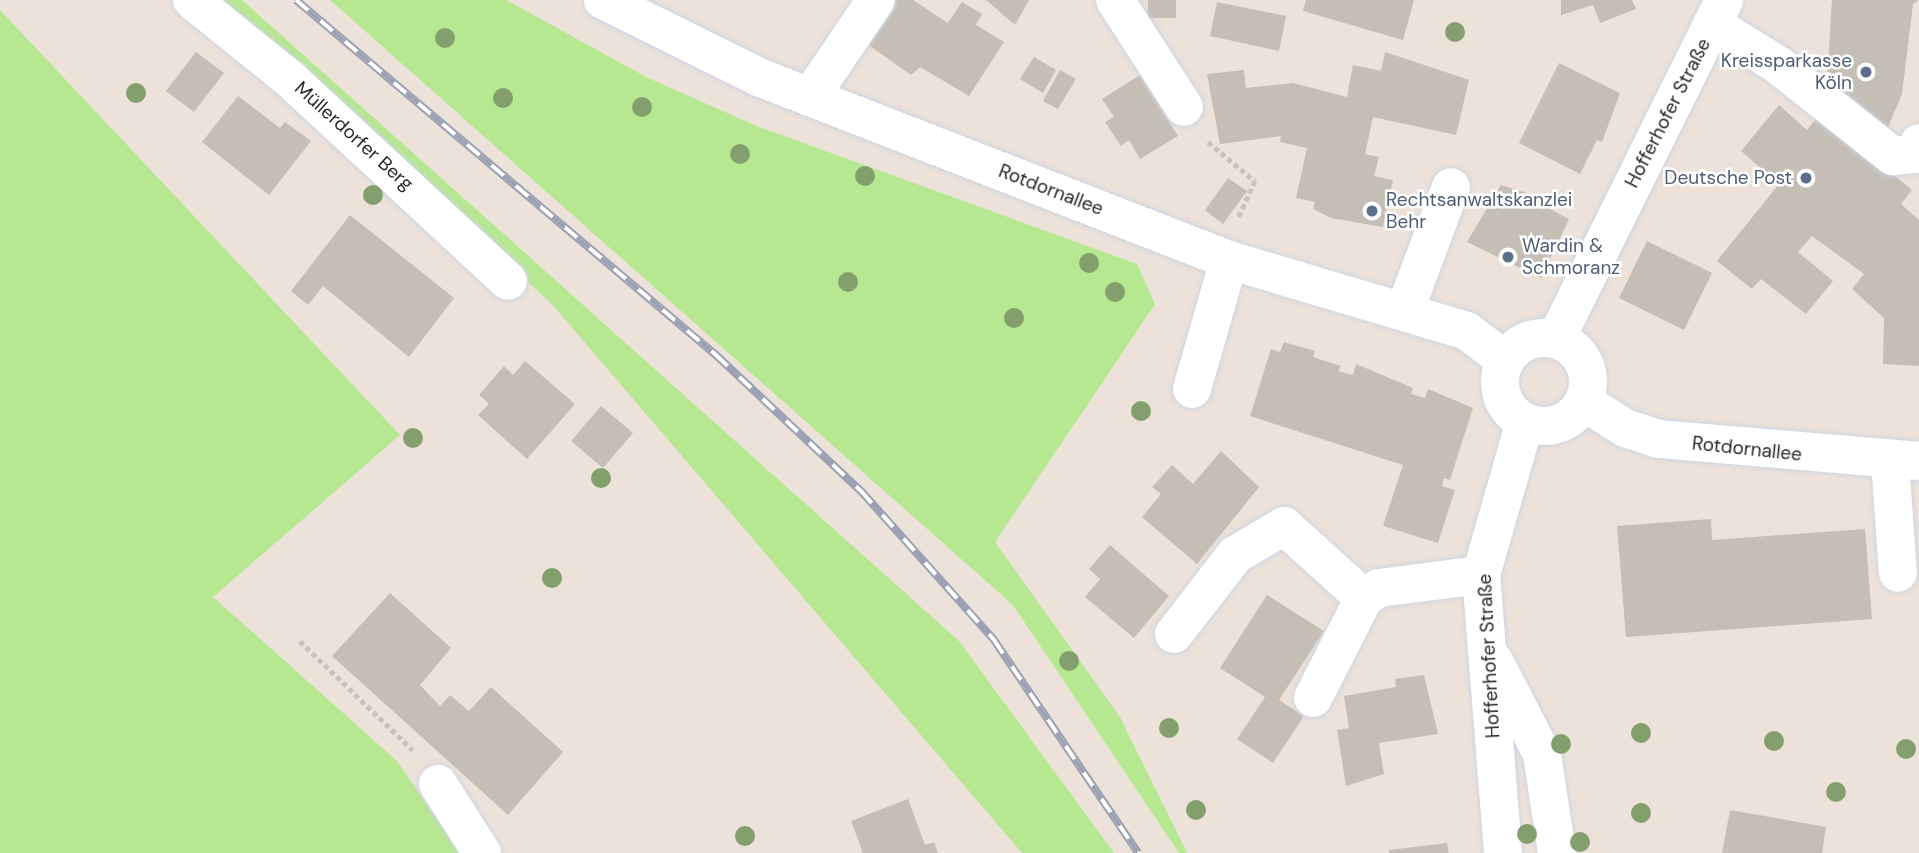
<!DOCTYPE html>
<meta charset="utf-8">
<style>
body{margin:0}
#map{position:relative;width:1919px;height:853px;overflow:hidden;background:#ece2d9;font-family:"DM Sans",sans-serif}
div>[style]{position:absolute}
.green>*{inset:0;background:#b6e791}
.building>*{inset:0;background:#c4beb5}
.path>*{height:4.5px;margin-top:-2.25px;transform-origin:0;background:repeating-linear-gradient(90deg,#c3c3c3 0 5px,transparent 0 8.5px)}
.roads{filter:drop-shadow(0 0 2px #ced4e3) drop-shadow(0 0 2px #ced4e3)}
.minor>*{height:38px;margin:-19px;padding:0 19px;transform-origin:19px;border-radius:19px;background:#fff}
.minor>.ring{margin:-19px;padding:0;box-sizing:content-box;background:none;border:38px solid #fff;border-radius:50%}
.rail>*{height:8px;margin-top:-4px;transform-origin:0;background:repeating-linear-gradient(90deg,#fff 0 16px,#9ca1b4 0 32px);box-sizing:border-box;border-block:2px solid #9ca1b4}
.trees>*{width:20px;height:20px;margin:-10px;border-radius:50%;background:#839f6d}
.dots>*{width:19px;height:19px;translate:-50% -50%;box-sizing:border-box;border:4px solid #fff;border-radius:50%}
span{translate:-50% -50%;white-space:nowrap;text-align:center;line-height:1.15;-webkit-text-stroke:5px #fff;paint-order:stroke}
.service-label{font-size:19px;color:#4e5e75}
.right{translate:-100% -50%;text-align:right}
.left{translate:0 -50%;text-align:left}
.street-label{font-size:19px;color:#292929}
</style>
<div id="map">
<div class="green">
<i style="clip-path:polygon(212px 0,242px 0,959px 641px,1114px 853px,1022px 853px,551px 303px)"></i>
<i style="clip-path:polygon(330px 0,506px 0,646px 77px,759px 127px,1137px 264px,1155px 304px,995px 542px,1120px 717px,1187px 853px,1179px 853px,1013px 605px)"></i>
<i style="clip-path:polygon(0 10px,400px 435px,213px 597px,397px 761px,460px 853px,0 853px)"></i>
</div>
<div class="building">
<i style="clip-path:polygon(887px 0,913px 0,948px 23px,962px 2px,982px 14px,976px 25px,1004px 42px,969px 96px,920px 67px,911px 75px,860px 39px)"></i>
<i style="clip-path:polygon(986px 0,1029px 0,1015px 25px)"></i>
<i style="clip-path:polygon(1148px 0,1176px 0,1176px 18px,1148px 18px)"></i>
<i style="clip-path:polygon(1306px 0,1414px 0,1403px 40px,1303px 11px)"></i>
<i style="clip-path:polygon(1561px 0,1632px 0,1636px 9px,1600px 23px,1593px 5px,1561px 15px)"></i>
<i style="clip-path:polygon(1832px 0,1919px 0,1913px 4px,1902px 94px,1882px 141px,1826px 94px)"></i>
<i style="clip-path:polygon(1217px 2px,1286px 16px,1279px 51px,1210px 36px)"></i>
<i style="clip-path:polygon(196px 52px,224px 73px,194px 112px,166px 91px)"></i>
<i style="clip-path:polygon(1385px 52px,1469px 80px,1456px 135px,1373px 117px,1365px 154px,1379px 157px,1374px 176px,1393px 180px,1383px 227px,1331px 218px,1313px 209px,1315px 202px,1296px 198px,1307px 148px,1280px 142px,1281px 136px,1220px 144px,1207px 74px,1244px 70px,1246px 88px,1293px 83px,1347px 97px,1353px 65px,1381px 71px)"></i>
<i style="clip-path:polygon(1034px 57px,1056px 70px,1043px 93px,1020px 79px)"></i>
<i style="clip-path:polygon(1559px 63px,1620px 93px,1602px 142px,1597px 140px,1580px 174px,1519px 143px)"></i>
<i style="clip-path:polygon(1060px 70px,1076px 79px,1058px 109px,1043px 101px)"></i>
<i style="clip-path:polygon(1140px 75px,1178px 136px,1140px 159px,1129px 140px,1121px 146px,1105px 122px,1114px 117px,1102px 99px)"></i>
<i style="clip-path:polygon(238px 96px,280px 128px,285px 122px,311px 141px,269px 195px,202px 142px)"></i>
<i style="clip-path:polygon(1779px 105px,1807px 130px,1819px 115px,1912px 190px,1901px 204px,1919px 220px,1919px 366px,1883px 364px,1884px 318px,1852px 289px,1864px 274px,1812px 236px,1798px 252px,1833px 281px,1806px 314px,1761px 279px,1752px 289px,1717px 261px,1779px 184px,1741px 151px)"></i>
<i style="clip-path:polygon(1228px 178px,1247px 191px,1223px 224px,1205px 210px)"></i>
<i style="clip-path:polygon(1501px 185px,1543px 198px,1540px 204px,1569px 219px,1541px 278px,1467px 242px)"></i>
<i style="clip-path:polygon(350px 215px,454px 298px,409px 357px,323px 286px,308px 305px,291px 291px)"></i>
<i style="clip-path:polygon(1647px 241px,1712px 273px,1684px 330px,1619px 298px)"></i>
<i style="clip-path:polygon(1284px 342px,1315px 351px,1313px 357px,1341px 366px,1338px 371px,1353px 375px,1356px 364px,1413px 388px,1411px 394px,1425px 398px,1428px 389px,1473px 408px,1450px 480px,1444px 478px,1442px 486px,1455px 490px,1438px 543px,1383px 526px,1403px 465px,1250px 416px,1271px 349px,1280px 352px)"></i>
<i style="clip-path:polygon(525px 361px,575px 404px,527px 459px,478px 415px,489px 404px,479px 395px,504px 366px,513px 375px)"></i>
<i style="clip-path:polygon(601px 406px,633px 433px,603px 468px,571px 441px)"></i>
<i style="clip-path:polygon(1221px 451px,1259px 487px,1197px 564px,1142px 517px,1161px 494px,1152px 487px,1172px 465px,1193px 484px)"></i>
<i style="clip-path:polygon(1711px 519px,1712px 540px,1865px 529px,1872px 619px,1626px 637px,1617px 526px)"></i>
<i style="clip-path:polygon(1110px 545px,1169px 596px,1134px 638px,1085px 597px,1100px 579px,1089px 569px)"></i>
<i style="clip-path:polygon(390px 593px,451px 648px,420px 685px,440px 706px,450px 695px,469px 711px,491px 687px,563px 752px,508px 815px,332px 656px)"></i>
<i style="clip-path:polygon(1267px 595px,1324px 631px,1279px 700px,1304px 716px,1273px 763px,1237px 739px,1265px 697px,1220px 668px)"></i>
<i style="clip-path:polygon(1424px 675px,1438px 734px,1379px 743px,1384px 774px,1346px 786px,1337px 730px,1349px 728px,1344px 696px,1396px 687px,1395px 679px)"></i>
<i style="clip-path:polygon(908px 799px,925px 845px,934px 842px,938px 853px,863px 853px,851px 821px)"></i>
<i style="clip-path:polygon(1730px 810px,1826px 827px,1822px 853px,1722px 853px)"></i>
<i style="clip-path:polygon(1447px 843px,1449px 853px,1389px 853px,1389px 850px)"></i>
</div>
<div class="path">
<i style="left:1208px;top:142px;width:61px;rotate:39.7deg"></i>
<i style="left:1255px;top:181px;width:42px;rotate:114.1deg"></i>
<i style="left:300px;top:641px;width:157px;rotate:44deg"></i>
</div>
<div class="roads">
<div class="minor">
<i style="left:192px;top:0;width:126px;rotate:38.9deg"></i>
<i style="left:290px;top:79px;width:297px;rotate:42.8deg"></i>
<i style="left:603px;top:0;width:176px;rotate:26.3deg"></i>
<i style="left:761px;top:78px;width:502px;rotate:21.25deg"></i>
<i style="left:1229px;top:260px;width:248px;rotate:16.6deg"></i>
<i style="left:1467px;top:331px;width:48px;rotate:37.3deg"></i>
<i style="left:1115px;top:0;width:127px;rotate:57.2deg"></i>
<i style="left:1712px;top:24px;width:78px;rotate:31.8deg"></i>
<i style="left:1778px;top:65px;width:147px;rotate:38.4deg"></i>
<i style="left:1893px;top:156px;width:25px;rotate:-5deg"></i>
<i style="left:1918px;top:154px;width:11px;rotate:-85deg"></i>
<i style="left:810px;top:97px;width:117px;rotate:-55.8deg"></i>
<i style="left:1405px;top:310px;width:131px;rotate:-69.5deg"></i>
<i class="ring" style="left:1500px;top:338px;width:50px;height:50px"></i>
<i style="left:1556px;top:339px;width:378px;rotate:-63.6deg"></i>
<i style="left:1192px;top:389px;width:134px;rotate:-74deg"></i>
<i style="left:1584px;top:402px;width:49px;rotate:32.4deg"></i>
<i style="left:1625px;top:428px;width:35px;rotate:18deg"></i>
<i style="left:1658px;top:439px;width:262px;rotate:4.8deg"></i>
<i style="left:1890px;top:460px;width:113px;rotate:86deg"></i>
<i style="left:1174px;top:634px;width:100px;rotate:-52.3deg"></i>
<i style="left:1235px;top:555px;width:57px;rotate:-30.6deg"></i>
<i style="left:1284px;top:526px;width:108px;rotate:42deg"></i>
<i style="left:1364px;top:598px;width:18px;rotate:-34deg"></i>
<i style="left:1379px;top:588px;width:103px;rotate:-7.3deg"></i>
<i style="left:1494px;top:661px;width:105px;rotate:62.7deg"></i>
<i style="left:1542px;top:754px;width:100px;rotate:81.4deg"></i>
<i style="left:1313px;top:698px;width:112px;rotate:-63deg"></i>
<i style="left:438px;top:784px;width:82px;rotate:57.5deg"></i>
<i style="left:1503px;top:853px;width:279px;rotate:-94.5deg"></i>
<i style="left:1481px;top:575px;width:159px;rotate:-74deg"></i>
</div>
</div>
<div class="rail">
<i style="left:296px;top:0;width:550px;rotate:40.21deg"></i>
<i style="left:716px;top:355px;width:199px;rotate:43.2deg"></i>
<i style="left:861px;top:491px;width:200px;rotate:48.2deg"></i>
<i style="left:994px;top:640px;width:257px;rotate:55.9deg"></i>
</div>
<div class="trees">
<i style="left:1455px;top:32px"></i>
<i style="left:445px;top:38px"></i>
<i style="left:136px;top:93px"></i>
<i style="left:503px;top:98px"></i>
<i style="left:642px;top:107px"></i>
<i style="left:740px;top:154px"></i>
<i style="left:865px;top:176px"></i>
<i style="left:373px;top:195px"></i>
<i style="left:1089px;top:263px"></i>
<i style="left:848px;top:282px"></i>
<i style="left:1115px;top:292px"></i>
<i style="left:1014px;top:318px"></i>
<i style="left:1141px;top:411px"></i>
<i style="left:413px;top:438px"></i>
<i style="left:601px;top:478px"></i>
<i style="left:552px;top:578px"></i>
<i style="left:1069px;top:661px"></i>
<i style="left:1169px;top:728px"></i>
<i style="left:1641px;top:733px"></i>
<i style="left:1774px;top:741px"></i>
<i style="left:1561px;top:744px"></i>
<i style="left:1906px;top:749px"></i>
<i style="left:1836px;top:792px"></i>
<i style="left:1196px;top:810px"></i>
<i style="left:1641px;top:813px"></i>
<i style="left:1527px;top:834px"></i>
<i style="left:745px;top:836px"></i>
<i style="left:1580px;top:842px"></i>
</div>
<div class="dots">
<i style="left:1866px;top:72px;background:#5c6f8a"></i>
<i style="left:1806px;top:178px;background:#5c6f8a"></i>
<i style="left:1372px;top:211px;background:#5c6f8a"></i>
<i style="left:1508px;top:257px;background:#5c6f8a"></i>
</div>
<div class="service-label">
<span class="right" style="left:1852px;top:72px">Kreissparkasse<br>Köln</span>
<span class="right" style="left:1792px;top:178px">Deutsche Post</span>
<span class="left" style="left:1386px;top:211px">Rechtsanwaltskanzlei<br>Behr</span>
<span class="left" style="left:1522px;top:257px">Wardin &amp;<br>Schmoranz</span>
</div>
<div class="street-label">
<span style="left:1668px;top:113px;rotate:-63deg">Hofferhofer Straße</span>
<span style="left:354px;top:136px;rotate:42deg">Müllerdorfer Berg</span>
<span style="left:1051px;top:190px;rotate:21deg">Rotdornallee</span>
<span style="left:1747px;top:449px;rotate:6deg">Rotdornallee</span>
<span style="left:1489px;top:656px;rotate:-93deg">Hofferhofer Straße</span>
</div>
</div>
